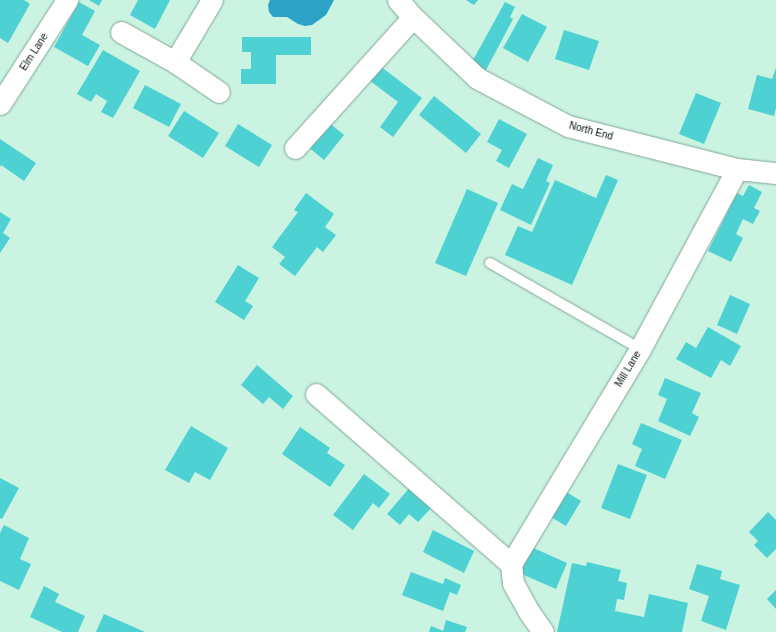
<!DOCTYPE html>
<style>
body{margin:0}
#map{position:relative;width:776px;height:632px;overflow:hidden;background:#cbf3e1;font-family:Arial,sans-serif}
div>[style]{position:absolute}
.water>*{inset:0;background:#2da2c7}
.building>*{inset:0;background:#4ed1d2}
.roads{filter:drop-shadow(0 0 1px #81a797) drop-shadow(0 0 1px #81a797)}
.service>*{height:10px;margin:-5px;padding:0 5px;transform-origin:5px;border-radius:5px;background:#fff}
.minor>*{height:21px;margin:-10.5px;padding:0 10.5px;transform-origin:10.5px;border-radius:10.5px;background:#fff}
span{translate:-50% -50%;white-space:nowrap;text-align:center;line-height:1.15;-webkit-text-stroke:4px #fff;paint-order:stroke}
.street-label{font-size:10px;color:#030f0a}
</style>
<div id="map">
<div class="water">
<i style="clip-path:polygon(270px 0,334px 0,326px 15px,312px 25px,305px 26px,298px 24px,287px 17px,273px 17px,269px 12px,268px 5px)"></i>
</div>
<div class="building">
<i style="clip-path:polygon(0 0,24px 0,30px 4px,8px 43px,0 38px)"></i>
<i style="clip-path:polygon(89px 0,102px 0,99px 6px)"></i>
<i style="clip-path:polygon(138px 0,170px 0,155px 29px,130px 15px)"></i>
<i style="clip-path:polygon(466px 0,478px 0,474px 5px)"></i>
<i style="clip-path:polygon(79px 2px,95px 11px,82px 35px,100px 45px,88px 66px,54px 47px)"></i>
<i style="clip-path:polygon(505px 2px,515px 7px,510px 17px,513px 19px,486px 70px,472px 62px)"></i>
<i style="clip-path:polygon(522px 14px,547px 27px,528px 62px,503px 48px)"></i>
<i style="clip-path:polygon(564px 30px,599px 41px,589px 70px,555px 59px)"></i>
<i style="clip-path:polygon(242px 37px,311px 37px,311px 55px,276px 55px,276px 84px,241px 84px,241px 69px,251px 69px,251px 52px,242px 52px)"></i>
<i style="clip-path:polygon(103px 50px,140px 71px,113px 118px,101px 112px,107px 101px,96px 94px,91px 102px,77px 94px)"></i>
<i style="clip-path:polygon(380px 66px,422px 98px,393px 137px,380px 127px,398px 102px,369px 80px)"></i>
<i style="clip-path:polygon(776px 68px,776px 108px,774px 116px,748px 109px,757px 75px,772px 79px)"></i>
<i style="clip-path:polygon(145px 85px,181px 104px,169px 127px,133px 108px)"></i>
<i style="clip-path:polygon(696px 93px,721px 103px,704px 144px,679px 134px)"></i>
<i style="clip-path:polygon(434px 96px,481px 134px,466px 153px,419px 115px)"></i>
<i style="clip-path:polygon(184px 111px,219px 133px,203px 158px,168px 136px)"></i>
<i style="clip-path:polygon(499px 119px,527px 134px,509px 168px,496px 161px,502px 150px,487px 142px)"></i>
<i style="clip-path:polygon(327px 121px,344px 135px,324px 160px,307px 146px)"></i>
<i style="clip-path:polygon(238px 124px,272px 145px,259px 167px,225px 146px)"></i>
<i style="clip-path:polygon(0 139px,36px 163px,24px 181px,1px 165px,0 167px)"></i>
<i style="clip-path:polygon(538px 158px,553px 165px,546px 181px,550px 183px,531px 225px,500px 210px,512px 184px,523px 189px)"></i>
<i style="clip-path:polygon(606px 175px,618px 180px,572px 285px,505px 255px,518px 226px,532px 232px,555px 180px,596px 198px)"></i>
<i style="clip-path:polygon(749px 185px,762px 192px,754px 208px,760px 211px,753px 224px,743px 219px,736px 234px,743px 238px,731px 262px,708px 251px,737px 193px,743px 196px)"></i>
<i style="clip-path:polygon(467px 189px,498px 203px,466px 276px,435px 263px)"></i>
<i style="clip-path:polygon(306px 193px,334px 214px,325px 227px,336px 235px,323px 252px,317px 247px,295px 276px,279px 264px,285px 257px,272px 247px,298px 212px,294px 210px)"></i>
<i style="clip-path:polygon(0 212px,11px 219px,3px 233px,10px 238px,0 253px)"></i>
<i style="clip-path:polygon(238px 265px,259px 278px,245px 301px,253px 306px,244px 320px,215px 302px)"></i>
<i style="clip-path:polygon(730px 295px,750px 304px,737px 334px,717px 325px)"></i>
<i style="clip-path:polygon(708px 327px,741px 346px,730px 366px,721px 360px,711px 378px,676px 359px,686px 342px,696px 348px)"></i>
<i style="clip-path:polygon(257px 365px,293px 396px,283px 409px,269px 397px,263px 404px,241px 385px)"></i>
<i style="clip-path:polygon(665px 378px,701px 393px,692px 413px,699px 417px,690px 436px,658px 421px,667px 399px,658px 395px)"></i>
<i style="clip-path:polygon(641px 423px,682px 440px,665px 479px,635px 466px,642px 449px,632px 444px)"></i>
<i style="clip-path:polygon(191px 426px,228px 448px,210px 480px,195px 472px,189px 483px,165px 470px)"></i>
<i style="clip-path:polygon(300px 427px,330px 448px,327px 453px,345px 465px,330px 487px,282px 454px)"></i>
<i style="clip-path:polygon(618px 464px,647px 475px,630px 519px,601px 508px)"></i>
<i style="clip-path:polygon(364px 474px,390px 494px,379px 508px,373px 503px,353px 530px,333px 515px)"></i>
<i style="clip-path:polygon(0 478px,19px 488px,2px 519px,0 518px)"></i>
<i style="clip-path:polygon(411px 486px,433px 506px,418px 522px,409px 514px,400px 525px,387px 514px)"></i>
<i style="clip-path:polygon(566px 492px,581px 501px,566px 526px,551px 517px)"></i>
<i style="clip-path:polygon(768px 512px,776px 520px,776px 549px,767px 558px,754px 545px,758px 541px,749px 532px)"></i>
<i style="clip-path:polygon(4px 525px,29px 538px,20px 559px,31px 564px,19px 590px,0 581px,0 533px)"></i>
<i style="clip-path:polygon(433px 530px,474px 551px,464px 573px,423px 552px)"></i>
<i style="clip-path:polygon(529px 546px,567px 563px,556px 589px,517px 572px)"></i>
<i style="clip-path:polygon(587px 562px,621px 570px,618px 581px,627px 583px,624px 600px,617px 599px,615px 611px,644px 617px,649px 594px,688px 603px,682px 632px,557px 632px,572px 563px,586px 566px)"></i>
<i style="clip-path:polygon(697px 564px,722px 571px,720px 579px,740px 585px,726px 630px,701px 621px,709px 596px,689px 589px)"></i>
<i style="clip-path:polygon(411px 572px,443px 584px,445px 578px,461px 585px,457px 595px,450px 592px,443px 611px,402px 595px)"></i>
<i style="clip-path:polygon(44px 586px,59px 594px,55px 602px,85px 616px,78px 632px,62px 632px,30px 617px)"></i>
<i style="clip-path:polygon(776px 590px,776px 609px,767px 599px)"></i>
<i style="clip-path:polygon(104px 614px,145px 632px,96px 632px)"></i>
<i style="clip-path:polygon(446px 620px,467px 627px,465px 632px,429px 632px,431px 626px,443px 631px)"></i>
</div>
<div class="roads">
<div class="service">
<i style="left:490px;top:263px;width:173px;rotate:29.8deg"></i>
</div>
<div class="minor">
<i style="left:398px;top:0;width:23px;rotate:49deg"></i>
<i style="left:413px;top:17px;width:88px;rotate:43.6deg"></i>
<i style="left:477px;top:78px;width:103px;rotate:27.8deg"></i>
<i style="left:568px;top:126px;width:174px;rotate:14.3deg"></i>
<i style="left:737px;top:169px;width:39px;rotate:6deg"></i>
<i style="left:121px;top:32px;width:62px;rotate:29.1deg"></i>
<i style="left:175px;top:62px;width:53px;rotate:34.3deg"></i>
<i style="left:175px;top:62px;width:72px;rotate:-59.2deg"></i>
<i style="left:0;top:104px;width:124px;rotate:-57.2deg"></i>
<i style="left:295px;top:148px;width:176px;rotate:-48deg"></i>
<i style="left:316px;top:394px;width:259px;rotate:41.1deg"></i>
<i style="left:543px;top:632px;width:24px;rotate:-125deg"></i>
<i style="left:529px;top:612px;width:33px;rotate:-119deg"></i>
<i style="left:513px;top:583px;width:19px;rotate:-96deg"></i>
<i style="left:511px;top:564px;width:251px;rotate:-59deg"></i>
<i style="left:640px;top:349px;width:204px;rotate:-61.7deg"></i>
</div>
</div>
<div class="street-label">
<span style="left:34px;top:52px;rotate:-57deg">Elm Lane</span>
<span style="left:591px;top:131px;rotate:15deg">North End</span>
<span style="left:628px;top:369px;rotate:-59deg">Mill Lane</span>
</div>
</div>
